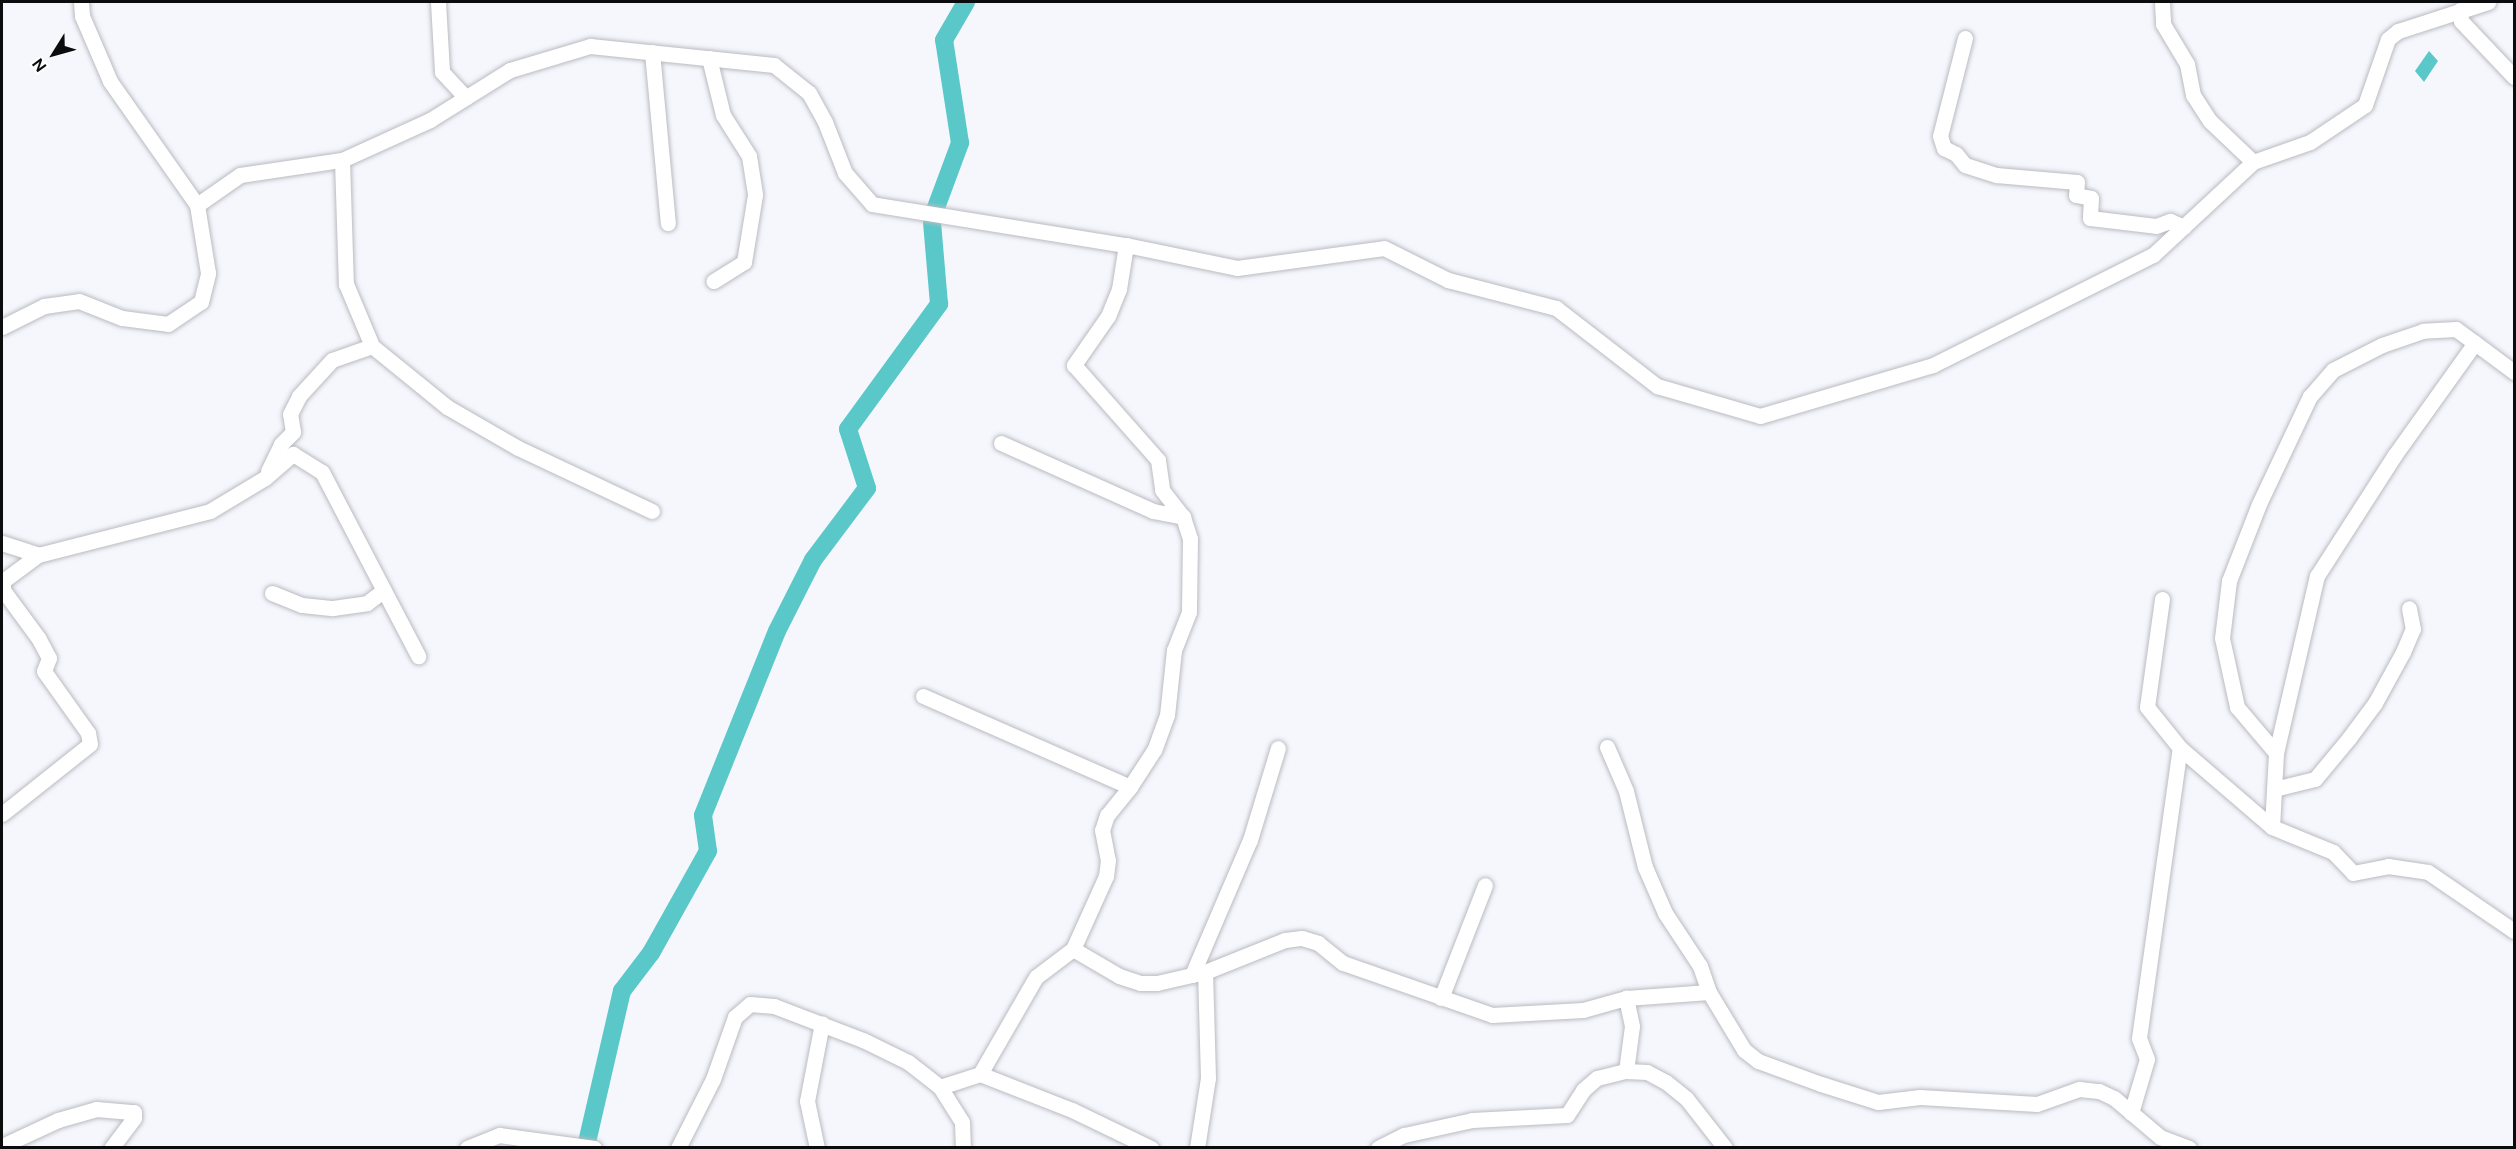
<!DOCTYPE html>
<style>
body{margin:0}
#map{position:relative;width:2516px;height:1149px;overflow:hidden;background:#f6f7fd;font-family:"DM Sans",sans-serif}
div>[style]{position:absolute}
.water>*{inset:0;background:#5ac8c9}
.river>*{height:18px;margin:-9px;padding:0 9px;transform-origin:9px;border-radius:9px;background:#5ac8c9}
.roads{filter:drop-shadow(0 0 2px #b9bbc0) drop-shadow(0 0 2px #b9bbc0)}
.minor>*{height:15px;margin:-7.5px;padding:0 7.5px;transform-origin:7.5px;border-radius:7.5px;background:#fff}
span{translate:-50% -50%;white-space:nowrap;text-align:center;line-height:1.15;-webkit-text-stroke:6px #fff;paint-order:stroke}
.frame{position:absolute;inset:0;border:3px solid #0b0c0d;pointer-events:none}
.north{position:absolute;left:24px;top:24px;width:60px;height:60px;-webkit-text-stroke:4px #fff;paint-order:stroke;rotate:233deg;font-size:16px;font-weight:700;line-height:24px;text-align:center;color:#0b0c0d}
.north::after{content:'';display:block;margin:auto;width:21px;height:27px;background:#0b0c0d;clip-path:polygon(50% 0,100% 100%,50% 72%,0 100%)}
</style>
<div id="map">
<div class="water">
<i style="clip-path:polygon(2429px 51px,2438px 61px,2424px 82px,2415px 71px)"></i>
</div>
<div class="river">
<i style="left:934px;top:213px;width:75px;rotate:-69.6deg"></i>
<i style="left:960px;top:143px;width:104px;rotate:-98.8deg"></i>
<i style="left:944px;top:40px;width:44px;rotate:-59.9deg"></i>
<i style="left:588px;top:1138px;width:151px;rotate:-77deg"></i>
<i style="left:622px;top:991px;width:48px;rotate:-52.7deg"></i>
<i style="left:651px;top:953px;width:117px;rotate:-60.8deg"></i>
<i style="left:708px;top:851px;width:36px;rotate:-98deg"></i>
<i style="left:703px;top:815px;width:198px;rotate:-68.1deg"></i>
<i style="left:777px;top:631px;width:80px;rotate:-63.1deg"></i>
<i style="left:813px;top:560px;width:90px;rotate:-53.1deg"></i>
<i style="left:867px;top:488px;width:62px;rotate:-107.9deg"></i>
<i style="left:848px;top:429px;width:155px;rotate:-53.9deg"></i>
<i style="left:939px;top:304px;width:82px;rotate:-94.9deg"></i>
</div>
<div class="roads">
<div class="minor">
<i style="left:438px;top:2px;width:70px;rotate:86.7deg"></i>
<i style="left:442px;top:72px;width:35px;rotate:47deg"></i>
<i style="left:2162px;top:2px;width:22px;rotate:87deg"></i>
<i style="left:2163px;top:24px;width:47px;rotate:59deg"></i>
<i style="left:2187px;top:64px;width:32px;rotate:79deg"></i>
<i style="left:2193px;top:95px;width:31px;rotate:57deg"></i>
<i style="left:2210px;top:121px;width:59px;rotate:43.6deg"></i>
<i style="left:2460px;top:10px;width:11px;rotate:85deg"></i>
<i style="left:2461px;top:21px;width:77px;rotate:46.6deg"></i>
<i style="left:1965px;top:38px;width:101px;rotate:104.3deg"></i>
<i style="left:1940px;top:136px;width:13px;rotate:72deg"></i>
<i style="left:1944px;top:148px;width:13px;rotate:27deg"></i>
<i style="left:1956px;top:154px;width:14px;rotate:51deg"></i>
<i style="left:1965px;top:165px;width:33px;rotate:18deg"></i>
<i style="left:1996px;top:175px;width:81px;rotate:4.9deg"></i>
<i style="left:2077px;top:182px;width:13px;rotate:94deg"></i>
<i style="left:2076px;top:195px;width:15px;rotate:11deg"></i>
<i style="left:2091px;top:198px;width:20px;rotate:93deg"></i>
<i style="left:2090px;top:218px;width:66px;rotate:6.9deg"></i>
<i style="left:2156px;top:226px;width:15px;rotate:-20deg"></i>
<i style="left:2170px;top:221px;width:15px;rotate:23deg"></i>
<i style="left:652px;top:52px;width:172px;rotate:84.7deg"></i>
<i style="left:709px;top:58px;width:59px;rotate:76.2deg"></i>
<i style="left:723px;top:115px;width:49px;rotate:57.6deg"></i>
<i style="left:749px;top:156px;width:39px;rotate:81deg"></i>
<i style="left:755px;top:195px;width:68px;rotate:99.3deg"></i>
<i style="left:744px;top:262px;width:36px;rotate:148deg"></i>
<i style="left:342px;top:160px;width:124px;rotate:88.2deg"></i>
<i style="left:346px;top:284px;width:67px;rotate:67.2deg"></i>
<i style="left:372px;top:346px;width:97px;rotate:39.1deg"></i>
<i style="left:447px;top:407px;width:82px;rotate:30deg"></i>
<i style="left:518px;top:448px;width:148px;rotate:25.2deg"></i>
<i style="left:197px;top:205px;width:52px;rotate:-34.9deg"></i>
<i style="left:240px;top:175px;width:103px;rotate:-8.4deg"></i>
<i style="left:342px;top:160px;width:97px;rotate:-24.4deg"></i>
<i style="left:430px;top:120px;width:94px;rotate:-32deg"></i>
<i style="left:510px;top:70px;width:84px;rotate:-16.7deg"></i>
<i style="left:590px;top:46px;width:185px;rotate:5.9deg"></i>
<i style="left:774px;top:65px;width:45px;rotate:38.7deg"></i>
<i style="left:809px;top:93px;width:33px;rotate:61deg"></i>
<i style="left:825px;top:122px;width:55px;rotate:68.6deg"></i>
<i style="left:845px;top:173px;width:41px;rotate:48.9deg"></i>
<i style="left:872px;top:204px;width:257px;rotate:9.2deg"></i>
<i style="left:1126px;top:245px;width:113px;rotate:11.7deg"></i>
<i style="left:1237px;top:268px;width:148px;rotate:-7.7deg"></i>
<i style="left:1384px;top:248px;width:72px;rotate:26.6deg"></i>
<i style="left:1448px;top:280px;width:112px;rotate:14.5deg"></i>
<i style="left:1556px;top:308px;width:128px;rotate:37.7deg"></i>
<i style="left:1657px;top:386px;width:107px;rotate:16.2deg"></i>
<i style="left:1760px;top:416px;width:180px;rotate:-16.4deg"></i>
<i style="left:1933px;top:365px;width:246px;rotate:-26.6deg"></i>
<i style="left:2153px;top:255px;width:137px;rotate:-42.9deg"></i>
<i style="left:2253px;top:162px;width:60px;rotate:-19.3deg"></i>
<i style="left:2310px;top:142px;width:66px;rotate:-33.9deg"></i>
<i style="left:2365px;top:105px;width:70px;rotate:-70.8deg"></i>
<i style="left:2388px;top:39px;width:13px;rotate:-39deg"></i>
<i style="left:2398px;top:31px;width:95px;rotate:-17.9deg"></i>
<i style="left:1126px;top:245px;width:45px;rotate:99deg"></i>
<i style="left:1119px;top:289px;width:29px;rotate:112deg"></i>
<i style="left:1108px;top:316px;width:60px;rotate:124.8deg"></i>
<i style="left:1074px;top:365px;width:127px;rotate:48.5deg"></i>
<i style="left:1158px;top:460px;width:30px;rotate:82deg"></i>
<i style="left:1162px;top:490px;width:34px;rotate:52deg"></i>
<i style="left:1183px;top:517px;width:23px;rotate:72deg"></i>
<i style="left:1190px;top:539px;width:73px;rotate:90.8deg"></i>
<i style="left:1189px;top:612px;width:41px;rotate:111.5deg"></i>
<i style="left:1174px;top:650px;width:65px;rotate:96.1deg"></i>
<i style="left:1167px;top:715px;width:37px;rotate:110deg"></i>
<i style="left:1154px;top:750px;width:44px;rotate:123deg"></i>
<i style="left:2px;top:327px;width:47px;rotate:-26.6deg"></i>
<i style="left:44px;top:306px;width:35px;rotate:-8deg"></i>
<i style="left:79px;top:301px;width:46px;rotate:21.6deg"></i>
<i style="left:122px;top:318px;width:46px;rotate:7.4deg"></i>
<i style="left:168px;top:324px;width:40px;rotate:-34deg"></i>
<i style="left:201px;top:302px;width:30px;rotate:-76deg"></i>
<i style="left:208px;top:273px;width:69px;rotate:-99.2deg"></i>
<i style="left:197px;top:205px;width:151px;rotate:-125.1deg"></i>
<i style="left:110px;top:81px;width:71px;rotate:-113.3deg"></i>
<i style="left:82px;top:16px;width:14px;rotate:-94deg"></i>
<i style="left:2475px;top:343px;width:49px;rotate:36.6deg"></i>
<i style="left:1001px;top:443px;width:167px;rotate:24.1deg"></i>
<i style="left:1153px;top:511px;width:31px;rotate:11deg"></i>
<i style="left:268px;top:471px;width:30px;rotate:-64deg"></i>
<i style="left:281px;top:444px;width:17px;rotate:-45deg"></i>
<i style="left:293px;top:432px;width:18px;rotate:-99deg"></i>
<i style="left:290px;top:414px;width:20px;rotate:-63deg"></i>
<i style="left:299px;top:396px;width:49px;rotate:-47.5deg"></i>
<i style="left:332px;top:360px;width:42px;rotate:-19.3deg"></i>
<i style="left:2px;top:543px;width:38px;rotate:18deg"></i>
<i style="left:38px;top:555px;width:178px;rotate:-14.3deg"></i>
<i style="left:210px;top:511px;width:64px;rotate:-31deg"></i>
<i style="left:265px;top:478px;width:37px;rotate:-41deg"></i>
<i style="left:293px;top:454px;width:34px;rotate:32deg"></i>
<i style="left:322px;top:472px;width:208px;rotate:62.4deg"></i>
<i style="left:272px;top:593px;width:32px;rotate:22deg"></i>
<i style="left:302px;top:605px;width:31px;rotate:6deg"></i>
<i style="left:333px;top:608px;width:34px;rotate:-8deg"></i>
<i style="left:367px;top:603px;width:21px;rotate:-37deg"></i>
<i style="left:2162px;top:599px;width:109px;rotate:97.9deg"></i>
<i style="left:2147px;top:707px;width:53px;rotate:51.2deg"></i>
<i style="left:2180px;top:748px;width:121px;rotate:40.7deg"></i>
<i style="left:2272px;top:827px;width:66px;rotate:22.3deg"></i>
<i style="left:2333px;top:852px;width:29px;rotate:46deg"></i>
<i style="left:2353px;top:873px;width:36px;rotate:-11deg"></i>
<i style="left:2388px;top:866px;width:40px;rotate:8.5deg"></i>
<i style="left:2428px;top:872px;width:104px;rotate:34.5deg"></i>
<i style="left:923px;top:696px;width:226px;rotate:23.7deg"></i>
<i style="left:1130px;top:787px;width:36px;rotate:129deg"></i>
<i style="left:1107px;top:815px;width:16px;rotate:108deg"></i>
<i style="left:1102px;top:830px;width:31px;rotate:79deg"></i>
<i style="left:1108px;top:860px;width:16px;rotate:97deg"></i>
<i style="left:1106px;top:876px;width:80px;rotate:114.3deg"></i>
<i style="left:1073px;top:949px;width:46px;rotate:142.9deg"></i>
<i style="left:1036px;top:977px;width:112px;rotate:120deg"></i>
<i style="left:1607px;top:747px;width:48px;rotate:66.6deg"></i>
<i style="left:1626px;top:791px;width:78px;rotate:76deg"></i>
<i style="left:1645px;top:867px;width:50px;rotate:66.5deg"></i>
<i style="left:1665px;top:913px;width:64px;rotate:56.6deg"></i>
<i style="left:1700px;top:966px;width:28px;rotate:71deg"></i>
<i style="left:2274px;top:789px;width:42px;rotate:-13.7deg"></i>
<i style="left:2315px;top:779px;width:53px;rotate:-50.3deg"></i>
<i style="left:2349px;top:738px;width:44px;rotate:-53.4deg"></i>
<i style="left:2375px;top:703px;width:58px;rotate:-61.2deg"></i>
<i style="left:2403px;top:652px;width:25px;rotate:-67deg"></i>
<i style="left:2413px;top:629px;width:21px;rotate:-101deg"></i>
<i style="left:2px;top:814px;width:112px;rotate:-38.5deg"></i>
<i style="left:90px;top:744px;width:11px;rotate:-100deg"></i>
<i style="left:88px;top:733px;width:76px;rotate:-125.4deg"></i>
<i style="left:44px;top:671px;width:14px;rotate:-69deg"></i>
<i style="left:49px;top:658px;width:21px;rotate:-118deg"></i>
<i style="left:39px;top:639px;width:61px;rotate:-126.3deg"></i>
<i style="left:3px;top:590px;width:9px;rotate:-90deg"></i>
<i style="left:3px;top:581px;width:44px;rotate:-36.6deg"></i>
<i style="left:2272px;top:827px;width:74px;rotate:-86.9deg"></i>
<i style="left:2276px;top:753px;width:182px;rotate:-77deg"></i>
<i style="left:2317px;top:576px;width:143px;rotate:-57.3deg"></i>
<i style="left:2394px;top:456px;width:139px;rotate:-54.4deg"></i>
<i style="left:2475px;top:343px;width:24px;rotate:-144deg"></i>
<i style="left:2456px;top:329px;width:33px;rotate:177deg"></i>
<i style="left:2423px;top:331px;width:43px;rotate:161.1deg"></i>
<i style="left:2382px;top:345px;width:55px;rotate:153deg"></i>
<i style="left:2333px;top:370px;width:35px;rotate:131deg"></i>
<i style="left:2310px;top:396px;width:119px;rotate:115.3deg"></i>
<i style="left:2259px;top:504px;width:83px;rotate:111.3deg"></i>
<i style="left:2229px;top:581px;width:57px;rotate:97deg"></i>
<i style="left:2222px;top:638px;width:71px;rotate:77.7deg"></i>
<i style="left:2237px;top:707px;width:60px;rotate:49.7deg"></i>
<i style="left:1073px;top:949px;width:53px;rotate:30.4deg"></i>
<i style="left:1119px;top:976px;width:22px;rotate:18deg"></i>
<i style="left:1140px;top:983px;width:17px"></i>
<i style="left:1157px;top:983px;width:49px;rotate:-12.9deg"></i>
<i style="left:1205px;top:972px;width:86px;rotate:-21.8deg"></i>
<i style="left:1285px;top:940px;width:17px;rotate:-7deg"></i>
<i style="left:1302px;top:938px;width:17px;rotate:17deg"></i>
<i style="left:1318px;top:943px;width:32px;rotate:39deg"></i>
<i style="left:1343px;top:963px;width:158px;rotate:19.2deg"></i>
<i style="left:1492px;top:1015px;width:91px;rotate:-3.1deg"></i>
<i style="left:1583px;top:1010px;width:45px;rotate:-15.6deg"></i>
<i style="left:1626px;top:998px;width:83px;rotate:-4.1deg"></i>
<i style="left:1709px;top:992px;width:68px;rotate:58.9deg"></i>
<i style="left:1744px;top:1050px;width:18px;rotate:38deg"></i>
<i style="left:1758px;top:1061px;width:67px;rotate:20.1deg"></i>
<i style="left:1821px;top:1084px;width:60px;rotate:17.5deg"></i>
<i style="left:1878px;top:1102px;width:42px;rotate:-6.8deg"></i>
<i style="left:1920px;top:1097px;width:117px;rotate:3.4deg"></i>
<i style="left:2037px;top:1104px;width:45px;rotate:-19.7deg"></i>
<i style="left:2079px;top:1089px;width:20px;rotate:6deg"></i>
<i style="left:2099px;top:1091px;width:17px;rotate:25deg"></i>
<i style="left:2114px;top:1098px;width:60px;rotate:40.3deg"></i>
<i style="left:2160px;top:1137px;width:31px;rotate:21deg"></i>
<i style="left:1192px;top:975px;width:147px;rotate:-66.8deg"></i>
<i style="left:1250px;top:840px;width:96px;rotate:-73.1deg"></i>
<i style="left:1441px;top:998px;width:121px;rotate:-68.7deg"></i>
<i style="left:1626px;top:1071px;width:45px;rotate:-82.4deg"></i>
<i style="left:1632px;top:1026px;width:29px;rotate:-102deg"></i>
<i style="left:940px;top:1087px;width:41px;rotate:57.8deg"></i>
<i style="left:962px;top:1122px;width:26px;rotate:88deg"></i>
<i style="left:2131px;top:1113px;width:56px;rotate:-73.5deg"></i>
<i style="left:2147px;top:1059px;width:22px;rotate:-111deg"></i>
<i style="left:2139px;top:1038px;width:293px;rotate:-82deg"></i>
<i style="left:2px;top:1146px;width:62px;rotate:-24.9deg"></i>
<i style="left:58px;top:1120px;width:40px;rotate:-16deg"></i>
<i style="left:96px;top:1109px;width:38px;rotate:5deg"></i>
<i style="left:134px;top:1112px;width:6px;rotate:90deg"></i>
<i style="left:134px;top:1118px;width:38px;rotate:127deg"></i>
<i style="left:467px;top:1148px;width:35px;rotate:-22deg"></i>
<i style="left:499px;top:1135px;width:96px;rotate:7.8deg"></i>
<i style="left:678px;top:1148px;width:77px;rotate:-63.1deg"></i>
<i style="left:713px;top:1079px;width:66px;rotate:-70.5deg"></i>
<i style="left:735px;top:1017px;width:20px;rotate:-41deg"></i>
<i style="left:750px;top:1004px;width:24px;rotate:5deg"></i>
<i style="left:774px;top:1006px;width:95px;rotate:20.9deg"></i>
<i style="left:863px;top:1040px;width:50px;rotate:26.1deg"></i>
<i style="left:908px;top:1062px;width:41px;rotate:38deg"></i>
<i style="left:940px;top:1087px;width:42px;rotate:-18deg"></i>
<i style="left:980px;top:1074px;width:99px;rotate:21.4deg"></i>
<i style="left:1072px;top:1110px;width:88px;rotate:25.7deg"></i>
<i style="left:817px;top:1148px;width:48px;rotate:-102deg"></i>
<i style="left:807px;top:1101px;width:79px;rotate:-79.1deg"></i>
<i style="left:1197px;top:1148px;width:71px;rotate:-81.1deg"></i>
<i style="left:1208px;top:1078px;width:106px;rotate:-91.6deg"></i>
<i style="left:1378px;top:1148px;width:29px;rotate:-27deg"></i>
<i style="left:1404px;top:1135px;width:70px;rotate:-12.4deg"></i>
<i style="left:1472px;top:1120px;width:95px;rotate:-3deg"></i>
<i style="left:1567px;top:1115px;width:30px;rotate:-57deg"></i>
<i style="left:1583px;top:1090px;width:18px;rotate:-41deg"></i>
<i style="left:1597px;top:1078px;width:30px;rotate:-14deg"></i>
<i style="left:1626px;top:1071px;width:21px;rotate:3deg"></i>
<i style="left:1647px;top:1072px;width:21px;rotate:28deg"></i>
<i style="left:1666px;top:1082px;width:26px;rotate:39deg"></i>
<i style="left:1686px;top:1098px;width:63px;rotate:52deg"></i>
</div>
</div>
<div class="frame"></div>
<div class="north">N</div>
</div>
